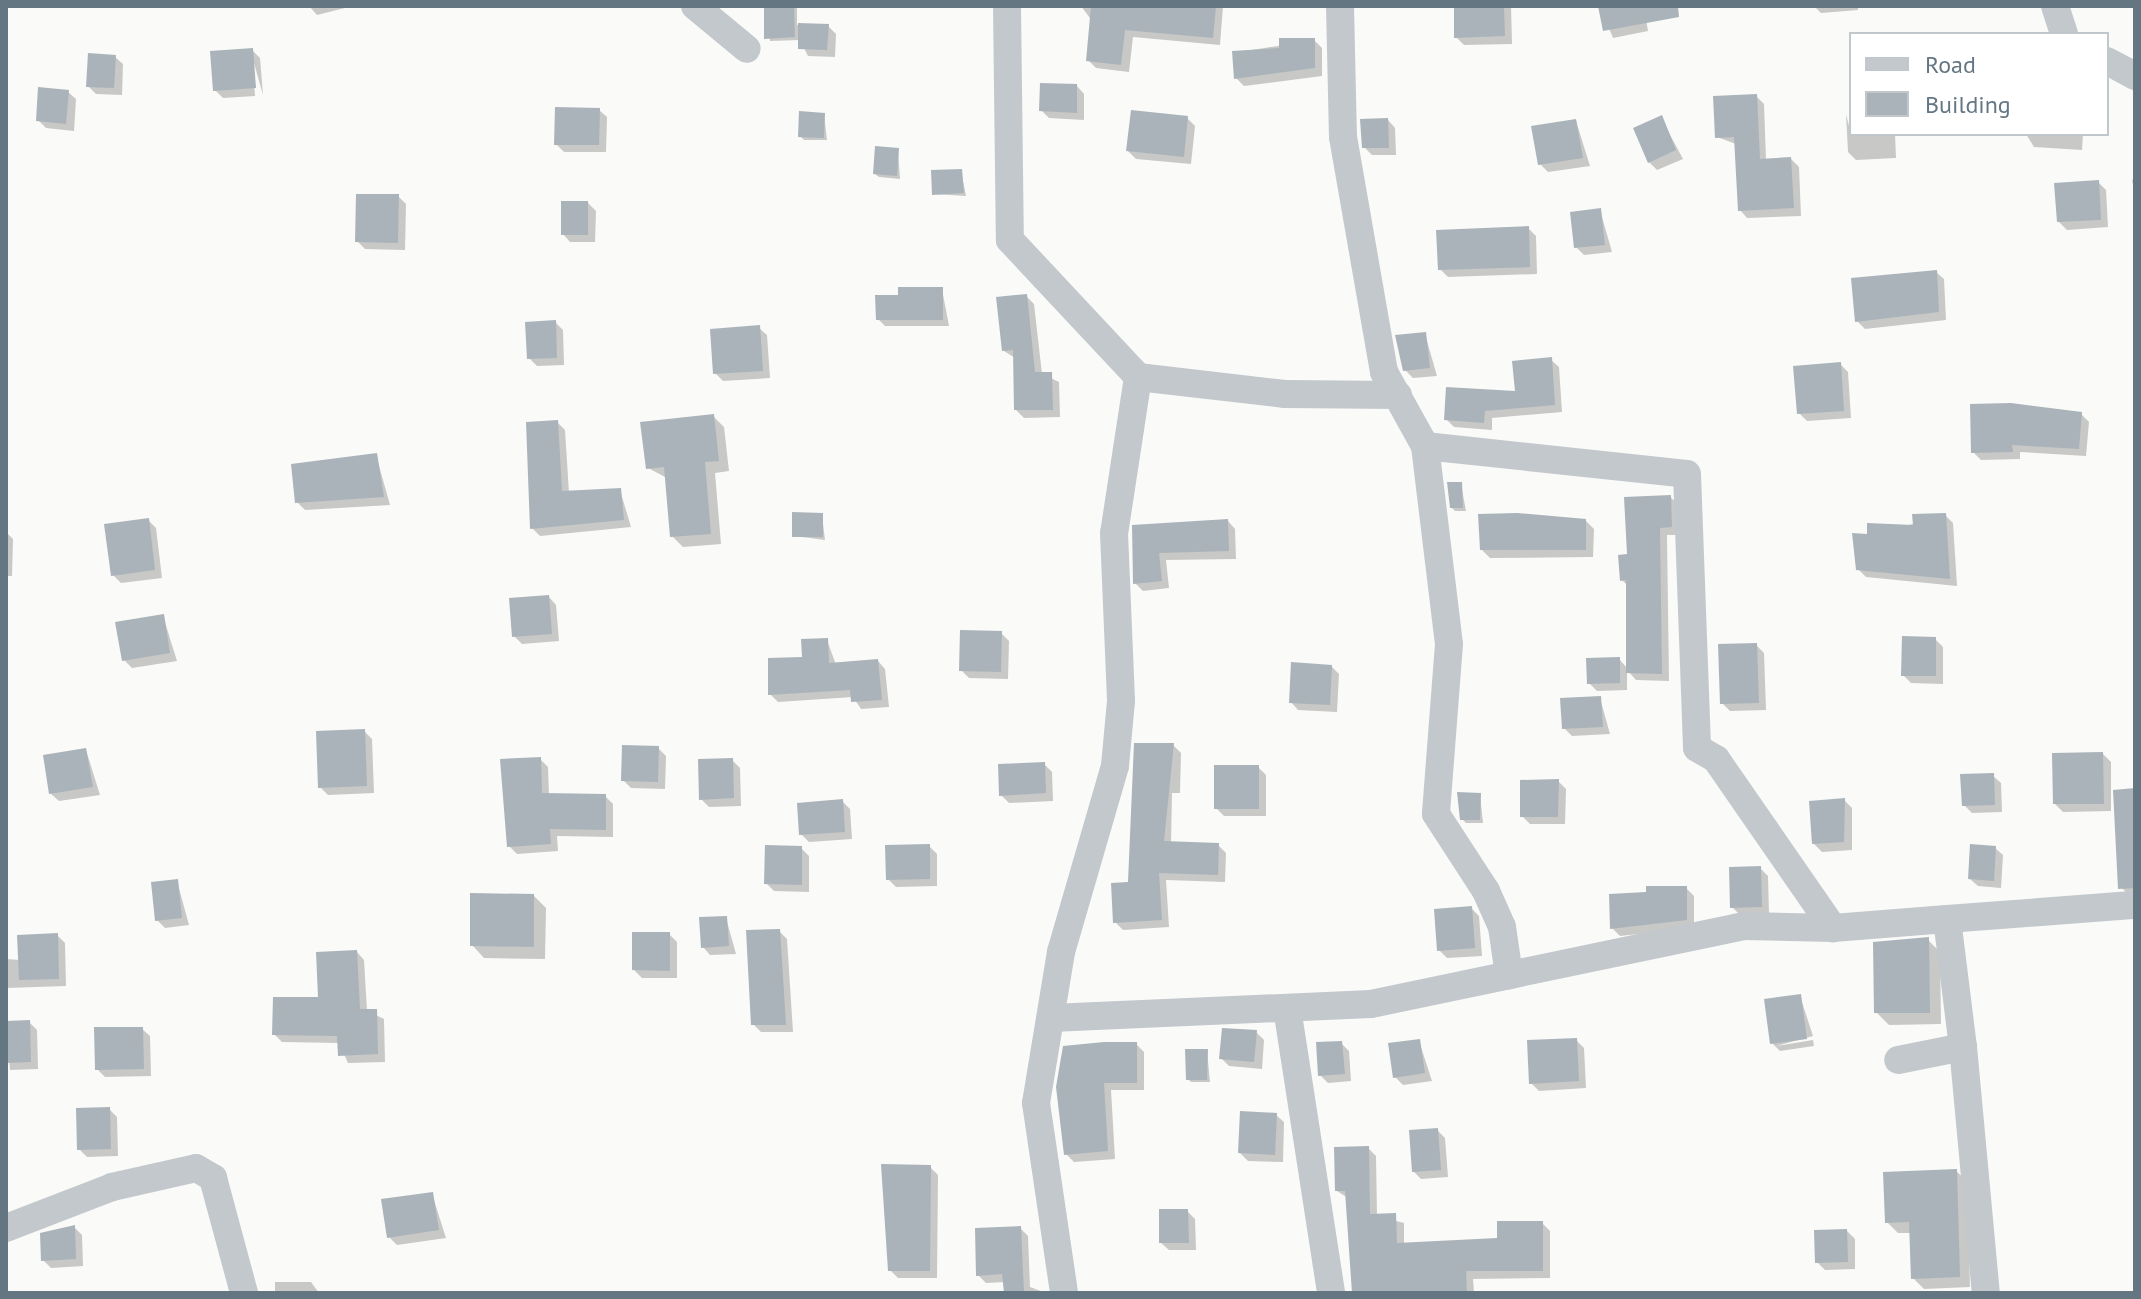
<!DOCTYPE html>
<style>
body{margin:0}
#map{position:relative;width:2141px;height:1299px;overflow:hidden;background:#fafaf8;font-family:"PT Sans",sans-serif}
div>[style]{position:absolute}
.shadow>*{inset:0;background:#0003}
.building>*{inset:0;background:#aab3b9}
.minor>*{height:28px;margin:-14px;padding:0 14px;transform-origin:14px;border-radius:14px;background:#c3c8cc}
span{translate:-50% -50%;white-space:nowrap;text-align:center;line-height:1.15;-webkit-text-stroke:8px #fff;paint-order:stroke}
.frame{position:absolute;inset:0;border:8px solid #657683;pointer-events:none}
.legend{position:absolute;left:1849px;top:32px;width:260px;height:104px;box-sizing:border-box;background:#fff;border:2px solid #c1c8cd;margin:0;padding:10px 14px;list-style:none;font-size:24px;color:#657683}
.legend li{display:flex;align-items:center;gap:16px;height:40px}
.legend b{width:40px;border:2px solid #c1c8cd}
</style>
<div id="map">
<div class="shadow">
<i style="clip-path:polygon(353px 6px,317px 15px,309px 6px)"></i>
<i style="clip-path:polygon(765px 6px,797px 6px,797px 25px,828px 26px,836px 34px,835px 57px,808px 56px,800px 40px,770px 41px)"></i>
<i style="clip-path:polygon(1081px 6px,1223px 6px,1220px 45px,1133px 37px,1129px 72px,1096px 68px,1088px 60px,1092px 21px)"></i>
<i style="clip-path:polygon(1456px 6px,1511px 6px,1512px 44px,1464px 45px,1456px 37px)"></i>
<i style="clip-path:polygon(1600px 6px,1644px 6px,1648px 31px,1613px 38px)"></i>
<i style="clip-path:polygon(1814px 6px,1858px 6px,1858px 10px,1821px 13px)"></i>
<i style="clip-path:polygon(1314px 40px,1322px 48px,1322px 76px,1244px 86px,1236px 78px,1234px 53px)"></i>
<i style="clip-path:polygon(252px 50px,260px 58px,263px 95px,252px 56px,255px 96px,223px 98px,215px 90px)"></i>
<i style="clip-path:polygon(115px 57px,123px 64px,122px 95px,96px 94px,88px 86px)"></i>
<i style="clip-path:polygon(1077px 86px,1084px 94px,1084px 120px,1049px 118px,1041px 110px)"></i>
<i style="clip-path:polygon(68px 92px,76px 99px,74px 131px,46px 128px,38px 120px)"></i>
<i style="clip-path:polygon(1756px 96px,1764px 104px,1766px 160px,1791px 159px,1799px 167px,1801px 216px,1747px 218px,1740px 210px,1736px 144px,1717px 137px)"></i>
<i style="clip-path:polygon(599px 110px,607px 117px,606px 152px,564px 152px,556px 144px)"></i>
<i style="clip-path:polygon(1846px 114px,1851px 134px,1895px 134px,1896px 158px,1856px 160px,1848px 152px)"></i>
<i style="clip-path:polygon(824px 115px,827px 140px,804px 140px,800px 136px)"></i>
<i style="clip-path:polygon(1187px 118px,1195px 126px,1191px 164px,1136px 159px,1128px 151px)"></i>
<i style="clip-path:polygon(1661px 118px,1683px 159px,1657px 170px,1649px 162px)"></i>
<i style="clip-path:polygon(1388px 120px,1395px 128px,1396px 155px,1372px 155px,1364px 147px)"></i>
<i style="clip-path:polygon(1576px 121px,1590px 166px,1548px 172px,1540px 164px)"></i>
<i style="clip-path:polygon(2026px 134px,2083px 134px,2082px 150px,2034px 147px)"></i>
<i style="clip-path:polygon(898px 150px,900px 179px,879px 177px,875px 174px)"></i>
<i style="clip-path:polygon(961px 171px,966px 196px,934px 194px)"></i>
<i style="clip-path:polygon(2135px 179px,2135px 194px,2132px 180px)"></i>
<i style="clip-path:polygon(2098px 182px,2106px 190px,2108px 227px,2067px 230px,2059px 222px)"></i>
<i style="clip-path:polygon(398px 196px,406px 204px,405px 250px,365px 249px,357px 241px)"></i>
<i style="clip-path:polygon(588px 203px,596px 211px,595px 242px,570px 242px,563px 234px)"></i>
<i style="clip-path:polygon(1600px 210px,1612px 252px,1584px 255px,1576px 247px)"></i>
<i style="clip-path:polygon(1528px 228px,1536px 236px,1537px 274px,1448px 277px,1440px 269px)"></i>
<i style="clip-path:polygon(1936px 272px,1944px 279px,1946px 320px,1865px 329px,1857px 321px)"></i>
<i style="clip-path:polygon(942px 289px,949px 326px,885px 326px,878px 319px,900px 297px)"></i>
<i style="clip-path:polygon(1026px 296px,1034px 304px,1042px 374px,1059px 382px,1060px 417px,1024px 418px,1016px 410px,1015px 358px,1004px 351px)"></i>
<i style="clip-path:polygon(555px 322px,563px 330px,564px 365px,537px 366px,529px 358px)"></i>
<i style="clip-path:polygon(759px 328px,767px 335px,770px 378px,723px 381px,715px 373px)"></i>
<i style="clip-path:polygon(1425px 334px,1437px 376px,1413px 378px,1405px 370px)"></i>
<i style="clip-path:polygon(1551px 360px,1559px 367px,1562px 412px,1492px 418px,1492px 430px,1454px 427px,1446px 419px,1517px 393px)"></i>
<i style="clip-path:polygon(1840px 364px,1848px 372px,1851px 418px,1807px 421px,1799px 413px)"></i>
<i style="clip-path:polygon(2081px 414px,2089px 422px,2086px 456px,2020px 452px,2020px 459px,1981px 460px,1973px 452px)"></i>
<i style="clip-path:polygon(713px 416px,724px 427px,729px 471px,715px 473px,721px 544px,683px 547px,672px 536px,667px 478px,648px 468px)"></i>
<i style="clip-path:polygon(557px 422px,565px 430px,569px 493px,620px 490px,631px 527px,540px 536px,532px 528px)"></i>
<i style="clip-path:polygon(376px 455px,390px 505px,305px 510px,297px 502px)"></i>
<i style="clip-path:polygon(1461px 484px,1466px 511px,1455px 511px,1452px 508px)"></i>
<i style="clip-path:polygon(1670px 497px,1678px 504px,1679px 535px,1667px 535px,1669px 681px,1636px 680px,1627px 670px,1627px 690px,1597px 691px,1589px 683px,1619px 659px,1628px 669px,1628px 586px,1622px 580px,1629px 556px)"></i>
<i style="clip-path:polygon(822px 515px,825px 540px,794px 536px)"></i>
<i style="clip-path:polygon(1945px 515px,1953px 523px,1957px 586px,1866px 577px,1858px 569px,1869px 536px)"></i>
<i style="clip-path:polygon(148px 520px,156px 528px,162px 578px,121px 583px,113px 575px)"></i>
<i style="clip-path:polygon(1228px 521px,1235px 529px,1236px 559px,1166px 560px,1169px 588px,1143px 591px,1135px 583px,1134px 527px)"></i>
<i style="clip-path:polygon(1586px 521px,1594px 529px,1593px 557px,1490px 558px,1482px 550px)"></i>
<i style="clip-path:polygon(6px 532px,13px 539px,12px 576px,6px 576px)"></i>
<i style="clip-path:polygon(549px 597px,556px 605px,559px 641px,522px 644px,514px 636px)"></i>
<i style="clip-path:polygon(163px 616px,177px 661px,132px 668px,124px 660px)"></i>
<i style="clip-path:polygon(1001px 633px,1009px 641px,1008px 679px,969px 678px,961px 670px)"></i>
<i style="clip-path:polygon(1935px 639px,1943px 647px,1943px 684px,1911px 683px,1903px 675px)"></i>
<i style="clip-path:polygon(827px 640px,836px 665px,878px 661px,885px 669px,889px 707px,861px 709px,853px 697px,778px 702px,770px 694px)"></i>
<i style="clip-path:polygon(1756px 645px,1764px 653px,1766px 710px,1730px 711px,1722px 703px)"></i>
<i style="clip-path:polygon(1331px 666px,1339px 674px,1337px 712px,1298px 710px,1291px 702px)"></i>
<i style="clip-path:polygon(1600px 698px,1610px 734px,1572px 736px,1564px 728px)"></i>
<i style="clip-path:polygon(364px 731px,372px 739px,374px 793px,328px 795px,320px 787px)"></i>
<i style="clip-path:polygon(1173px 745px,1181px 753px,1180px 793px,1172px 793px,1171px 844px,1218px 845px,1226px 853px,1225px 882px,1166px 880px,1169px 927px,1123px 930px,1115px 922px)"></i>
<i style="clip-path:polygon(658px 748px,666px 756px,665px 789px,631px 788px,623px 780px)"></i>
<i style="clip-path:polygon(86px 750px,100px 795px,59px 801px,51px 794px)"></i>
<i style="clip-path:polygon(2103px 754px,2111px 762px,2111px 811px,2063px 812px,2055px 804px)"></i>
<i style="clip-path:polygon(540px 759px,548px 767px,549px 795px,605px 796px,613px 804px,613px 837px,557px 836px,558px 851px,517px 854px,509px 846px)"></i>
<i style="clip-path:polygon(732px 760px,740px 768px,741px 806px,709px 807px,701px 799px)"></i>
<i style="clip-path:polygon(1044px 764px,1052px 772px,1053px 801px,1009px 803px,1001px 795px)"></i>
<i style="clip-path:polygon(1258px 767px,1266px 775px,1266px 816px,1224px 816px,1216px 808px)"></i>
<i style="clip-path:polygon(1993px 776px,2001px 783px,2002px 812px,1972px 813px,1964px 805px)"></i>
<i style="clip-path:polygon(1558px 781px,1566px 789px,1565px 824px,1530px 824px,1522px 816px)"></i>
<i style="clip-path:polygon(2135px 790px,2135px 893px,2128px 894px,2120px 886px)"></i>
<i style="clip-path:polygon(1480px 795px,1483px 823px,1466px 823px,1462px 819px)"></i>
<i style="clip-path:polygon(1844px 800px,1852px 808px,1852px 850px,1822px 852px,1814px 844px)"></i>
<i style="clip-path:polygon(842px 801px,850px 809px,852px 839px,809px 842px,801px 834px)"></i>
<i style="clip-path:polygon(929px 846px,937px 854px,937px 886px,896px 887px,888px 879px)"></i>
<i style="clip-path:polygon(801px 848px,809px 856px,809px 892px,774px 891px,766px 883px)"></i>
<i style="clip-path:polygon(1995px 848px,2003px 855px,2001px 888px,1978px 886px,1970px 879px)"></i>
<i style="clip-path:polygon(1760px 868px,1768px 876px,1769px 914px,1740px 915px,1732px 907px)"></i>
<i style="clip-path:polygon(177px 881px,189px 925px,165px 928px,157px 920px)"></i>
<i style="clip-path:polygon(1686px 888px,1694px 896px,1694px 928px,1620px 936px,1612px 928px)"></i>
<i style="clip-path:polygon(534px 896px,546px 908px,545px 959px,484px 958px,472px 945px)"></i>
<i style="clip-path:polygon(1471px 908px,1479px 916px,1482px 956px,1447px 958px,1439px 950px)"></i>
<i style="clip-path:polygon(726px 918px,736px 954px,710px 955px,703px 947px)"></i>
<i style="clip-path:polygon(779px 931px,787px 939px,793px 1032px,761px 1032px,753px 1024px)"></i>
<i style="clip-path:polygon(669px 934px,677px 942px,677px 978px,642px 978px,634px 970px)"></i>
<i style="clip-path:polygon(57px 935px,65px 943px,66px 986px,6px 988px,6px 959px,20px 960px)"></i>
<i style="clip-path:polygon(1928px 940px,1940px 952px,1941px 1024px,1889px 1025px,1876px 1012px)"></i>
<i style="clip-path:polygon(357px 952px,364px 960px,367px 1011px,384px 1019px,385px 1062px,348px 1063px,339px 1043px,282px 1042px,274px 1034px,320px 999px)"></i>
<i style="clip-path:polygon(1800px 996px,1813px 1036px,1776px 1046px,1813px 1040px,1814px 1046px,1780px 1051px,1772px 1043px)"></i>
<i style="clip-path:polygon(29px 1022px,37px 1030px,38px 1069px,10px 1070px,6px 1023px)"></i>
<i style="clip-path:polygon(142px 1029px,150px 1036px,151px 1076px,105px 1077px,97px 1069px)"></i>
<i style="clip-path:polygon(1256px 1032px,1264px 1040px,1262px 1069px,1229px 1066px,1221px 1058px)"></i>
<i style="clip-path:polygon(1576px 1040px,1584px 1048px,1586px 1088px,1539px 1091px,1531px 1083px)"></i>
<i style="clip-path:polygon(1419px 1041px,1432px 1081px,1403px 1085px,1395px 1077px)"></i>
<i style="clip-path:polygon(1341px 1043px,1349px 1051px,1351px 1081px,1328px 1083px,1320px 1075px)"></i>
<i style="clip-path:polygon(1136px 1044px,1144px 1052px,1144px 1090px,1111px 1090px,1115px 1159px,1074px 1162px,1066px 1154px,1058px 1087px)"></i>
<i style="clip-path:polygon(1207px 1051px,1210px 1082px,1191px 1082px,1188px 1079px)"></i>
<i style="clip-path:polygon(109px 1109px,117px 1117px,118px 1156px,87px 1157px,79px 1149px)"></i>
<i style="clip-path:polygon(1276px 1115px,1284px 1122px,1283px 1162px,1248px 1161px,1240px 1153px)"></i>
<i style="clip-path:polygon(1437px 1130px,1445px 1138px,1448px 1177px,1421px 1179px,1413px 1171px)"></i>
<i style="clip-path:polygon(1368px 1148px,1376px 1156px,1377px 1216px,1404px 1223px,1404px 1245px,1499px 1240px,1542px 1223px,1550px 1231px,1550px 1278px,1473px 1279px,1474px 1293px,1354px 1293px,1348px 1198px,1337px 1191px)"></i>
<i style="clip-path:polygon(883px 1166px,930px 1167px,938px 1175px,937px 1278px,898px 1278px,890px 1270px)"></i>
<i style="clip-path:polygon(1956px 1171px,1967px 1181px,1970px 1287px,1924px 1289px,1913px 1278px,1912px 1233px,1898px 1233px,1887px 1222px)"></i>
<i style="clip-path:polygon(432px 1194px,446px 1238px,397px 1245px,389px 1237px)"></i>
<i style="clip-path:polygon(1187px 1211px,1195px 1219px,1196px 1250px,1169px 1250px,1161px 1243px)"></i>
<i style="clip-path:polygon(74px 1227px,82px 1235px,83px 1266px,51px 1268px,43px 1260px)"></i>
<i style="clip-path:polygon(1020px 1228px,1028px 1236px,1030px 1287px,1046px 1293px,1006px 1293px,1005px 1282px,986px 1283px,978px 1275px)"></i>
<i style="clip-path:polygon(1847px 1231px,1855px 1239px,1855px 1269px,1825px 1270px,1817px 1262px)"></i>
<i style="clip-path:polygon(275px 1282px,311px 1282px,319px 1293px,275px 1293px)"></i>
</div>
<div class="building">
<i style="clip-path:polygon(764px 6px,794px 6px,795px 37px,764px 39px)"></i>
<i style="clip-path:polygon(1091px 6px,1216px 6px,1213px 38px,1125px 30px,1121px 65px,1086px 61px)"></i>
<i style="clip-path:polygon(1454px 6px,1504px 6px,1505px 36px,1454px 38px)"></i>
<i style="clip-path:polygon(1598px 6px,1678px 6px,1679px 17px,1603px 31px)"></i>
<i style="clip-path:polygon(798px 23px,829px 24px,827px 50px,798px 49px)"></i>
<i style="clip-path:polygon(1279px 38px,1315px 38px,1315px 68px,1234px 79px,1232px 51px,1279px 48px)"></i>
<i style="clip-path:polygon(253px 48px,256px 88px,213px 91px,210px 51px)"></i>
<i style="clip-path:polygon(88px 53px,116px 55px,114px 88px,86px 87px)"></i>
<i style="clip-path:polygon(1040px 83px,1077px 84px,1077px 113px,1039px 111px)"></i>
<i style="clip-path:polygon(38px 87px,69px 90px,66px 124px,36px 121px)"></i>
<i style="clip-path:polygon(1757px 94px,1760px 159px,1791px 157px,1794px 208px,1738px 211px,1734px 137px,1715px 138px,1713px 96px)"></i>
<i style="clip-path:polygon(555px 107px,600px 108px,599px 145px,554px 145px)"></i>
<i style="clip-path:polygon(1131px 110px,1188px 116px,1184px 157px,1126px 151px)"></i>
<i style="clip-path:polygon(799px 111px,825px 113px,824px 138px,798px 137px)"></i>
<i style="clip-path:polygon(1662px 115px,1676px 150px,1648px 163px,1633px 128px)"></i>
<i style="clip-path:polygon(1388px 118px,1389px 148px,1362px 148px,1360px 119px)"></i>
<i style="clip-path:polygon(1576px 119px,1583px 158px,1538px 165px,1531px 126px)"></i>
<i style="clip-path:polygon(875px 146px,899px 148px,897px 176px,873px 174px)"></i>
<i style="clip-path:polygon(962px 169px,964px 193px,932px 195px,931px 170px)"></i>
<i style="clip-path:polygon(2099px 180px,2101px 220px,2057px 222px,2054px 183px)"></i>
<i style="clip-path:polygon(356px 194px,399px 194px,398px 243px,355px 242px)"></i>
<i style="clip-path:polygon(561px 201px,588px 201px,588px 235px,561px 235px)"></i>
<i style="clip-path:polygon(1601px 208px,1605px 245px,1574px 248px,1570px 212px)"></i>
<i style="clip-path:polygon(1529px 226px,1530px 267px,1438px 270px,1436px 230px)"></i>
<i style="clip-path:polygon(1937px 270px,1939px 312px,1855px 322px,1851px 278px)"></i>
<i style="clip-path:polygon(898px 287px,943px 287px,943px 320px,876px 320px,875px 295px,898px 295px)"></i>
<i style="clip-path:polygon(1027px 294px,1035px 372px,1052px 372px,1053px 410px,1014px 410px,1013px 350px,1002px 351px,996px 297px)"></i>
<i style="clip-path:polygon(556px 320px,557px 358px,527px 359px,525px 322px)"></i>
<i style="clip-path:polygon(760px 325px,763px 371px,713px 374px,710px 329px)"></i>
<i style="clip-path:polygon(1426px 332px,1430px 368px,1403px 371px,1395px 335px)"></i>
<i style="clip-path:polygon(1552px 357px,1555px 405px,1485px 411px,1484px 423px,1444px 420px,1446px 387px,1515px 391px,1512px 361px)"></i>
<i style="clip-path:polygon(1841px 362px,1844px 411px,1797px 414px,1793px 366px)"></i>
<i style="clip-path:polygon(2011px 403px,2082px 412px,2079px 449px,2012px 445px,2013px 452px,1971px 453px,1970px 404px)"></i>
<i style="clip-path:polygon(714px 414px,719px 461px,705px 462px,711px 534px,670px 537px,664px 467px,646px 469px,640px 422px)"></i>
<i style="clip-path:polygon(558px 420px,562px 491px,621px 488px,624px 520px,530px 529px,526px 422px)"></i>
<i style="clip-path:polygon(377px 453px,384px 497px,295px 503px,291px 464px)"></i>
<i style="clip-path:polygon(1447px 482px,1462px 482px,1463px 508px,1450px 508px)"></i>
<i style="clip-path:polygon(1671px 495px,1672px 527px,1660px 528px,1662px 674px,1626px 673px,1626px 580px,1620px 581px,1618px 555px,1627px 554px,1624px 497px)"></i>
<i style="clip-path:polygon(792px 512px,823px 513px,823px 537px,792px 537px)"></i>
<i style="clip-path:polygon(1517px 513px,1586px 519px,1586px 550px,1480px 550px,1478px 514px)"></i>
<i style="clip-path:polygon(1946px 513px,1950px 579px,1856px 570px,1852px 533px,1867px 534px,1867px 523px,1913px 525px,1912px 514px)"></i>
<i style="clip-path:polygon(149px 518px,155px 570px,111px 576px,104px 524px)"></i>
<i style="clip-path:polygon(1228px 519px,1229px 551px,1159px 553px,1162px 581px,1133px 584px,1132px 525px)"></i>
<i style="clip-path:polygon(549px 595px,552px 634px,512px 637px,509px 598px)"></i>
<i style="clip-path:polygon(164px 614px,170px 653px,122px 661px,115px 622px)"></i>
<i style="clip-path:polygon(960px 630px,1002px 631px,1001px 672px,959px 671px)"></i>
<i style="clip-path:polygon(1902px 636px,1936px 637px,1936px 676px,1901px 676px)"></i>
<i style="clip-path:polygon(828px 638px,829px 663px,878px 659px,882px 700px,851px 702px,850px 690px,768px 695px,768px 658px,802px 657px,801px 639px)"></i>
<i style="clip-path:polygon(1757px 643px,1759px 703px,1720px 704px,1718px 644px)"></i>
<i style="clip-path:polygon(1620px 657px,1620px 683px,1587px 684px,1586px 658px)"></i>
<i style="clip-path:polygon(1291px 662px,1332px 665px,1330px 705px,1289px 703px)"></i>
<i style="clip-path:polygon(1601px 696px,1603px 727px,1562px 729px,1560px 698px)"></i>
<i style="clip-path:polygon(365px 729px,367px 786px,318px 788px,316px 731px)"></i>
<i style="clip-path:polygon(1134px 743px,1174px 743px,1164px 841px,1219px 843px,1218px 875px,1159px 873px,1162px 920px,1113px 923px,1111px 883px,1128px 882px)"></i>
<i style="clip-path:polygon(622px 745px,659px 746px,658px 782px,621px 781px)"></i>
<i style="clip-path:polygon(86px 748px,93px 787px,49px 794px,43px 755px)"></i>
<i style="clip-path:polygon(2103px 752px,2104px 804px,2053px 804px,2052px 753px)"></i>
<i style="clip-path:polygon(541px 757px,542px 793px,606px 794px,606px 830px,550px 829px,551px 844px,507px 847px,500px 759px)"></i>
<i style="clip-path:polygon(733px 758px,734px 798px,699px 800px,698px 759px)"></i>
<i style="clip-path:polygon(1045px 762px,1046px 793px,999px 796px,998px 764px)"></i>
<i style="clip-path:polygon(1214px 765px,1259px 765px,1259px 809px,1214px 809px)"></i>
<i style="clip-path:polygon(1994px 773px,1995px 805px,1962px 806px,1960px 774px)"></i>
<i style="clip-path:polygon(1559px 779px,1558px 817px,1520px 817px,1520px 780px)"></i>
<i style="clip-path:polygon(2135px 788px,2135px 888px,2118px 889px,2113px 790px)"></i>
<i style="clip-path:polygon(1457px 792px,1481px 793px,1480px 820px,1460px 820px)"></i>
<i style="clip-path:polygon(1845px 798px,1844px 842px,1812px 844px,1809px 801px)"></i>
<i style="clip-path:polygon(843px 799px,845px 832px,799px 835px,797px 803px)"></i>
<i style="clip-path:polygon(930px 844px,930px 879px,886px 880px,885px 845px)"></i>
<i style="clip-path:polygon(1970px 844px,1996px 846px,1994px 881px,1968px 879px)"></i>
<i style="clip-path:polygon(765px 845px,802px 846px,802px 885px,764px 884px)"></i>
<i style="clip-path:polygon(1761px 866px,1762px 907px,1730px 908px,1729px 867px)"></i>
<i style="clip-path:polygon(178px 879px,182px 918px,155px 921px,151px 882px)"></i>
<i style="clip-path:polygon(1646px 886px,1687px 886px,1687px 920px,1610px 929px,1609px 894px,1646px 892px)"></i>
<i style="clip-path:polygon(470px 893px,534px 894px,534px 947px,470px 946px)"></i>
<i style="clip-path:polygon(1472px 906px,1475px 948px,1437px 951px,1434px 909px)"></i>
<i style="clip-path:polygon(727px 916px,729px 946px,701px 948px,699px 917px)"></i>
<i style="clip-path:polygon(780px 929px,786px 1025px,751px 1025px,746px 930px)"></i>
<i style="clip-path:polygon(632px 932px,670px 932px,670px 971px,632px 970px)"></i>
<i style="clip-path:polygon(58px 933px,59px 979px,19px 980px,17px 935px)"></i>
<i style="clip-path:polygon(1929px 937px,1930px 1013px,1874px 1013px,1873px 942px)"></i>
<i style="clip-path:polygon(357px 950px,360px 1009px,377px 1009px,378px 1054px,338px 1056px,337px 1036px,272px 1035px,273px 997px,318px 997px,316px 952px)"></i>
<i style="clip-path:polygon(1801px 994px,1807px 1039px,1770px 1044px,1764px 999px)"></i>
<i style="clip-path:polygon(30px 1020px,31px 1062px,6px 1063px,6px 1021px)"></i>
<i style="clip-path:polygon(94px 1027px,143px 1027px,144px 1069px,95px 1070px)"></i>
<i style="clip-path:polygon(1222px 1028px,1257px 1030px,1254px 1062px,1219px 1059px)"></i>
<i style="clip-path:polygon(1577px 1038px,1579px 1081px,1529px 1084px,1527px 1040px)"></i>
<i style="clip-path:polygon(1420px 1039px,1425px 1073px,1393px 1078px,1388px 1043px)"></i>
<i style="clip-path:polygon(1342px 1041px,1345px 1074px,1318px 1076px,1316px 1042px)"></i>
<i style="clip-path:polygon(1104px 1042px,1137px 1042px,1137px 1083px,1104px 1083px,1108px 1151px,1064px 1155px,1056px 1087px,1063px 1046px)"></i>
<i style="clip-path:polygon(1185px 1049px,1208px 1049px,1207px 1080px,1186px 1080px)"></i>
<i style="clip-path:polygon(110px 1107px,111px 1149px,77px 1150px,76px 1108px)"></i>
<i style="clip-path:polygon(1240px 1111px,1277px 1113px,1275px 1155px,1238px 1153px)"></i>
<i style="clip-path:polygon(1438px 1128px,1441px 1170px,1412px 1172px,1409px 1130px)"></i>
<i style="clip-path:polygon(1369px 1146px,1370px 1214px,1396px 1213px,1397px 1243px,1497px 1238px,1497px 1221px,1543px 1221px,1543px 1271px,1466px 1271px,1467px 1293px,1352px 1293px,1345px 1191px,1335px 1191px,1334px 1147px)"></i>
<i style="clip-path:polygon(881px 1164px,931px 1165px,930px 1271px,888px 1271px)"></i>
<i style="clip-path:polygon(1957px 1169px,1960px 1277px,1911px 1279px,1909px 1222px,1885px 1223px,1883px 1172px)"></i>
<i style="clip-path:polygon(433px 1192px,439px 1230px,387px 1238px,381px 1199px)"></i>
<i style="clip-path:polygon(1159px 1209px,1188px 1209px,1189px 1243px,1159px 1243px)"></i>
<i style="clip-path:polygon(75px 1225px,76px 1259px,41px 1261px,40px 1233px)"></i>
<i style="clip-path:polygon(1021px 1226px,1024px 1293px,1004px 1293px,1002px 1274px,976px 1276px,975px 1228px)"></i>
<i style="clip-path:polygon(1847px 1229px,1848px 1262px,1815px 1263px,1814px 1230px)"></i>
</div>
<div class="minor">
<i style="left:695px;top:6px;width:67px;rotate:39.6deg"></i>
<i style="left:1007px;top:6px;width:234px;rotate:89.3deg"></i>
<i style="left:1010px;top:240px;width:187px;rotate:46.9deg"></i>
<i style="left:1138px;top:377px;width:158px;rotate:98.7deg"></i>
<i style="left:1114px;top:533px;width:168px;rotate:87.6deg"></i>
<i style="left:1121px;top:701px;width:65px;rotate:95.3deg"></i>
<i style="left:1115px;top:766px;width:194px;rotate:106.2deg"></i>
<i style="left:1061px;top:952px;width:153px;rotate:99.4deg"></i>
<i style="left:1036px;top:1103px;width:192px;rotate:81.6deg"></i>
<i style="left:1340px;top:6px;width:131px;rotate:88.7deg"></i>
<i style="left:1343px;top:137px;width:239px;rotate:80.1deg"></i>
<i style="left:1384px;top:372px;width:85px;rotate:61deg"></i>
<i style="left:1425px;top:446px;width:263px;rotate:6.1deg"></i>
<i style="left:1687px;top:474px;width:274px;rotate:87.9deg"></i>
<i style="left:1697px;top:748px;width:22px;rotate:30deg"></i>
<i style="left:1716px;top:759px;width:206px;rotate:55.3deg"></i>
<i style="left:1833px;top:928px;width:114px;rotate:-4.5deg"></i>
<i style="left:1947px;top:919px;width:129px;rotate:82.9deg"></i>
<i style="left:1963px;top:1047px;width:66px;rotate:168.7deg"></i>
<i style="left:2055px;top:6px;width:29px;rotate:72deg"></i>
<i style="left:2107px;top:61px;width:32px;rotate:28deg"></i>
<i style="left:1138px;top:377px;width:148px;rotate:6.6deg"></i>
<i style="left:1285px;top:394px;width:113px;rotate:0.5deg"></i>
<i style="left:1425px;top:446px;width:199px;rotate:83.1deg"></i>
<i style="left:1449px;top:644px;width:170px;rotate:94.4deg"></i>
<i style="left:1436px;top:814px;width:92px;rotate:57deg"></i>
<i style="left:1486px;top:891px;width:39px;rotate:66deg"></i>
<i style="left:1502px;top:927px;width:49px;rotate:81.7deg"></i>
<i style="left:1947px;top:919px;width:189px;rotate:-4.3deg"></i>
<i style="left:1287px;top:1008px;width:288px;rotate:81.2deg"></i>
<i style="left:1051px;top:1018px;width:320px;rotate:-2.5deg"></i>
<i style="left:1371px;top:1004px;width:380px;rotate:-11.8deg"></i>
<i style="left:1743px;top:926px;width:90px;rotate:1.3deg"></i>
<i style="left:1963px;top:1047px;width:247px;rotate:84.7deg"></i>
<i style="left:6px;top:1228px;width:114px;rotate:-21.1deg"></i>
<i style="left:112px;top:1187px;width:86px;rotate:-12.7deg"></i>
<i style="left:196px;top:1168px;width:20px;rotate:30deg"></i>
<i style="left:213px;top:1178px;width:119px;rotate:74.9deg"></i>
</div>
<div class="frame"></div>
<ul class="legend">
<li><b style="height:10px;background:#c3c8cc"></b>Road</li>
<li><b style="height:22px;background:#aab3b9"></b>Building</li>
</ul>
</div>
